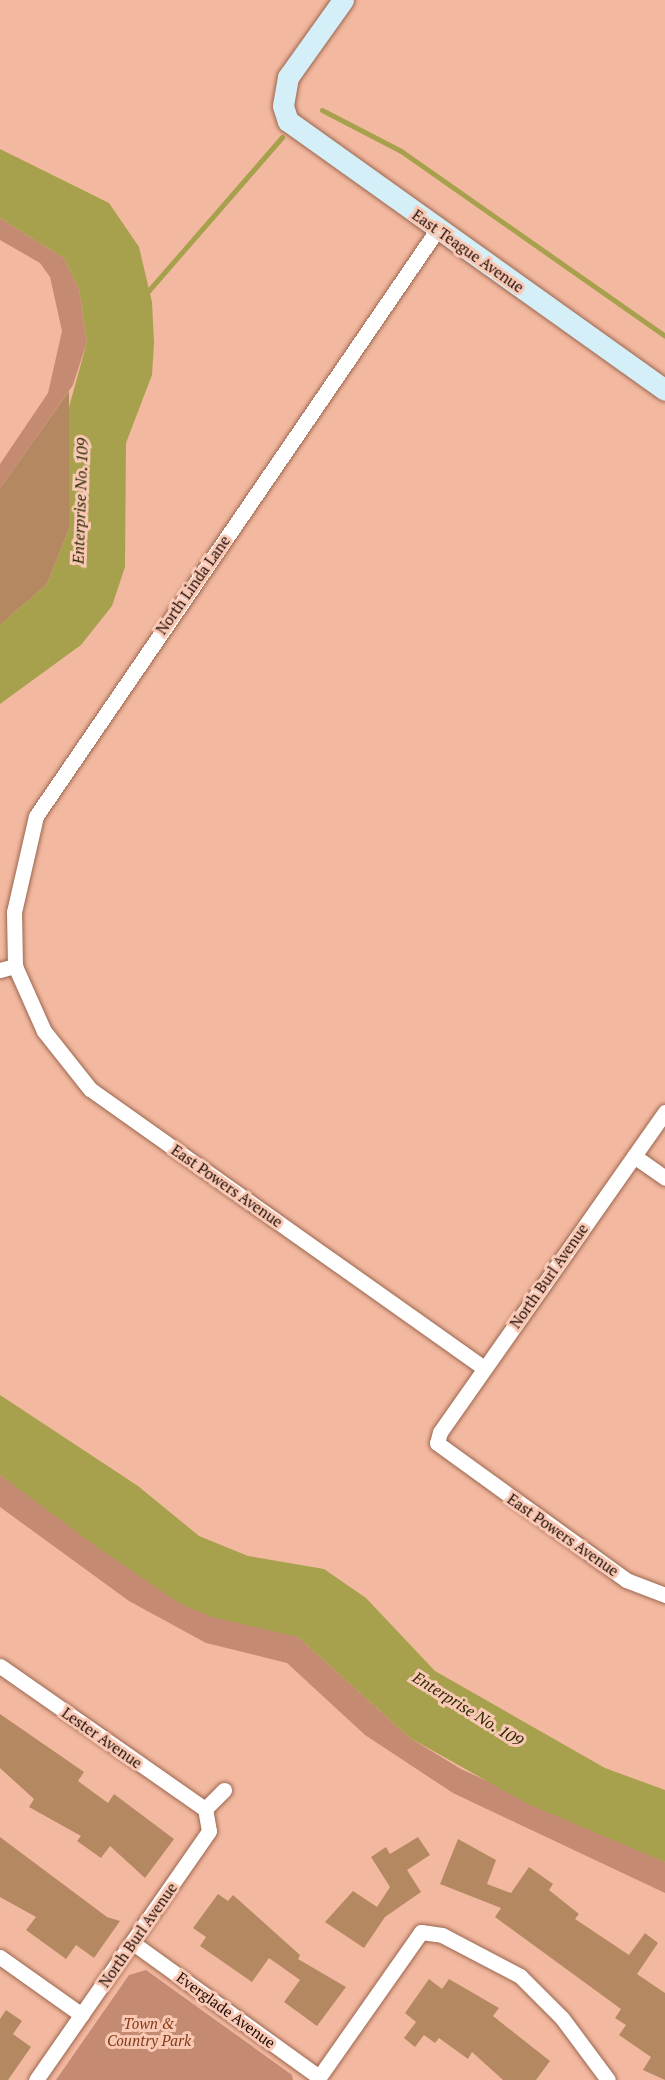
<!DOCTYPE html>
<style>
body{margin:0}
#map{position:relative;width:665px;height:2080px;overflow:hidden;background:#f3b9a0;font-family:"PT Serif",serif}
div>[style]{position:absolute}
.green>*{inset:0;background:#c48a72}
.water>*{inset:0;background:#a7a04c}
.stream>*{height:5px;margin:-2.5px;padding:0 2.5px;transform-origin:2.5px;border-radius:2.5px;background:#a7a04c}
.building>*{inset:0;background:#b48961}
.roads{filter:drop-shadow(0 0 2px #9b664f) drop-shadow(0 0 2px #9b664f)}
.street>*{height:15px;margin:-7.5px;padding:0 7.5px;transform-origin:7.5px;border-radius:7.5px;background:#fff}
.secondary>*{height:21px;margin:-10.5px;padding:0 10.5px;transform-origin:10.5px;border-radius:10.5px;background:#d4eff8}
span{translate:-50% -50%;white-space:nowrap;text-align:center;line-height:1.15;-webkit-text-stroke:6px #f9c9b5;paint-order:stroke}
.street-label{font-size:15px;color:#1c0902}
.park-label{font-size:15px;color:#833b19;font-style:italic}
.water-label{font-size:16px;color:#2d2a04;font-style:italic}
</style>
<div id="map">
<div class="green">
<i style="clip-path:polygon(0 218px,64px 258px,79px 289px,87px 342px,73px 385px,0 488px,0 464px,48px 393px,62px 331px,50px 277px,40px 263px,0 240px)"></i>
<i style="clip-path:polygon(0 1475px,179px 1603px,298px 1637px,410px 1738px,461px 1769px,665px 1862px,665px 1893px,453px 1793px,365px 1735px,287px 1663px,206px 1643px,129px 1601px,0 1507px)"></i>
<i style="clip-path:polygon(146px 1970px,292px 2075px,293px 2080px,56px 2080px,129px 1975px)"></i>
</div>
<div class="water">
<i style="clip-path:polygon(0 149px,109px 203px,139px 247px,152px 302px,154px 343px,152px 375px,126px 443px,125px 567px,112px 606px,81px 645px,0 704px,0 625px,47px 584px,69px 529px,69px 407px,87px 342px,79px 289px,64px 258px,0 218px)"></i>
<i style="clip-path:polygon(0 1395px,138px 1486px,199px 1536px,248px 1556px,324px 1569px,366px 1598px,435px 1671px,605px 1768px,665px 1790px,665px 1862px,528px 1804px,410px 1738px,298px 1637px,212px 1617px,179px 1603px,97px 1547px,0 1475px)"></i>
</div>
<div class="stream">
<i style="left:322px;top:110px;width:89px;rotate:27.4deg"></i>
<i style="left:401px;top:151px;width:322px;rotate:35deg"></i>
<i style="left:143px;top:297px;width:212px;rotate:-49deg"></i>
</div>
<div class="building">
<i style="clip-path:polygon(69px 391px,69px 529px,47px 584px,0 625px,0 488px)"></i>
<i style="clip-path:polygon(0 1714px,84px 1772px,78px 1781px,108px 1803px,114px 1794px,174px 1839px,145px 1878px,110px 1846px,101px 1858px,77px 1841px,81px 1836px,29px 1807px,34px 1799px,0 1768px)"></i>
<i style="clip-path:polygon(0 1837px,107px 1917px,120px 1921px,94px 1958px,76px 1945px,66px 1959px,26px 1930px,36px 1917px,0 1897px)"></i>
<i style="clip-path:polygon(418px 1837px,430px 1855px,407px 1870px,421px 1892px,385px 1917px,364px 1948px,325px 1922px,353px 1891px,377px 1907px,390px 1887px,371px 1857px,386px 1847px,390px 1854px)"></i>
<i style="clip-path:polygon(458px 1839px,496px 1860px,487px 1884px,511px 1893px,529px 1867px,553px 1884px,549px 1890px,579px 1914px,575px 1919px,629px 1955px,645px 1933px,658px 1943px,637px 1974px,665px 1993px,665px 2080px,643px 2070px,651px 2057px,619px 2035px,626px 2025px,615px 2018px,621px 2009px,495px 1917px,501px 1908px,440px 1884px)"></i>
<i style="clip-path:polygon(218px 1894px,228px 1901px,233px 1895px,300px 1955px,298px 1959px,346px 1987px,317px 2026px,284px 2002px,300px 1980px,269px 1958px,252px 1982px,200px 1946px,206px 1937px,193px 1928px)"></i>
<i style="clip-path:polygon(429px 1979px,442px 1989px,449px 1979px,499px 2008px,493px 2016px,550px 2061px,536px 2080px,503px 2080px,472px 2052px,468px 2059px,439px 2038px,435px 2043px,424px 2035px,415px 2047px,404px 2038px,416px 2022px,405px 2013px)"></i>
<i style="clip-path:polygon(6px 2010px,22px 2021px,13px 2034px,31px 2047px,8px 2080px,0 2080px,0 2019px)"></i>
</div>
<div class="roads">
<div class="street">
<i style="left:437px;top:230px;width:710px;rotate:124.38deg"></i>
<i style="left:36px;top:816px;width:98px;rotate:102.9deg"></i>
<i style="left:14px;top:912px;width:54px;rotate:88.9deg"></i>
<i style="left:15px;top:966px;width:71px;rotate:66deg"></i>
<i style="left:44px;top:1031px;width:74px;rotate:51.6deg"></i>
<i style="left:90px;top:1089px;width:483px;rotate:35.3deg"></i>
<i style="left:0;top:970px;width:16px;rotate:-15deg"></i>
<i style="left:665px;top:1112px;width:391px;rotate:125.1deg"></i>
<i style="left:440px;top:1432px;width:11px;rotate:105deg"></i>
<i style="left:437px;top:1443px;width:233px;rotate:35.9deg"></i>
<i style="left:626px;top:1580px;width:42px;rotate:21deg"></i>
<i style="left:634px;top:1156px;width:38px;rotate:35deg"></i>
<i style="left:0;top:1666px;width:250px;rotate:34.9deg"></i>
<i style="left:133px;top:1943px;width:229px;rotate:35.8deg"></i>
<i style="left:0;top:1957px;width:100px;rotate:35.3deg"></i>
<i style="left:36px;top:2080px;width:303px;rotate:-55.2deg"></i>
<i style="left:209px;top:1831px;width:22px;rotate:-100deg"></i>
<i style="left:205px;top:1809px;width:27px;rotate:-45deg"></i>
<i style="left:317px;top:2080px;width:181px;rotate:-54.9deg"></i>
<i style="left:421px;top:1932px;width:21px;rotate:8deg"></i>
<i style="left:442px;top:1935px;width:88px;rotate:27.7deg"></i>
<i style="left:520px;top:1976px;width:59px;rotate:45deg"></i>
<i style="left:562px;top:2018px;width:77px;rotate:53.4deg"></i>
</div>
<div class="secondary">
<i style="left:343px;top:0;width:95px;rotate:125.5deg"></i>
<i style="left:288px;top:77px;width:29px;rotate:100deg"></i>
<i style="left:283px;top:106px;width:16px;rotate:72deg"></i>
<i style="left:288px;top:121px;width:463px;rotate:35.5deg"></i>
</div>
</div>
<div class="street-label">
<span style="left:468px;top:251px;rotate:35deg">East Teague Avenue</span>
<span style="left:193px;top:585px;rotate:-55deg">North Linda Lane</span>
<span style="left:227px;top:1186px;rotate:35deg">East Powers Avenue</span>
<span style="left:549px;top:1276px;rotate:-55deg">North Burl Avenue</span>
<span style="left:563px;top:1535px;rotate:35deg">East Powers Avenue</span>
<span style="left:102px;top:1738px;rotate:35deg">Lester Avenue</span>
<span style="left:138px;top:1935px;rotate:-55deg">North Burl Avenue</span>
<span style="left:226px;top:2010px;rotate:36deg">Everglade Avenue</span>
</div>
<div class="park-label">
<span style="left:149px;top:2032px">Town &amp;<br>Country Park</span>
</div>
<div class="water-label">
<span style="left:80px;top:501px;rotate:-88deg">Enterprise No. 109</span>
<span style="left:468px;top:1709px;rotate:32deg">Enterprise No. 109</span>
</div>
</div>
